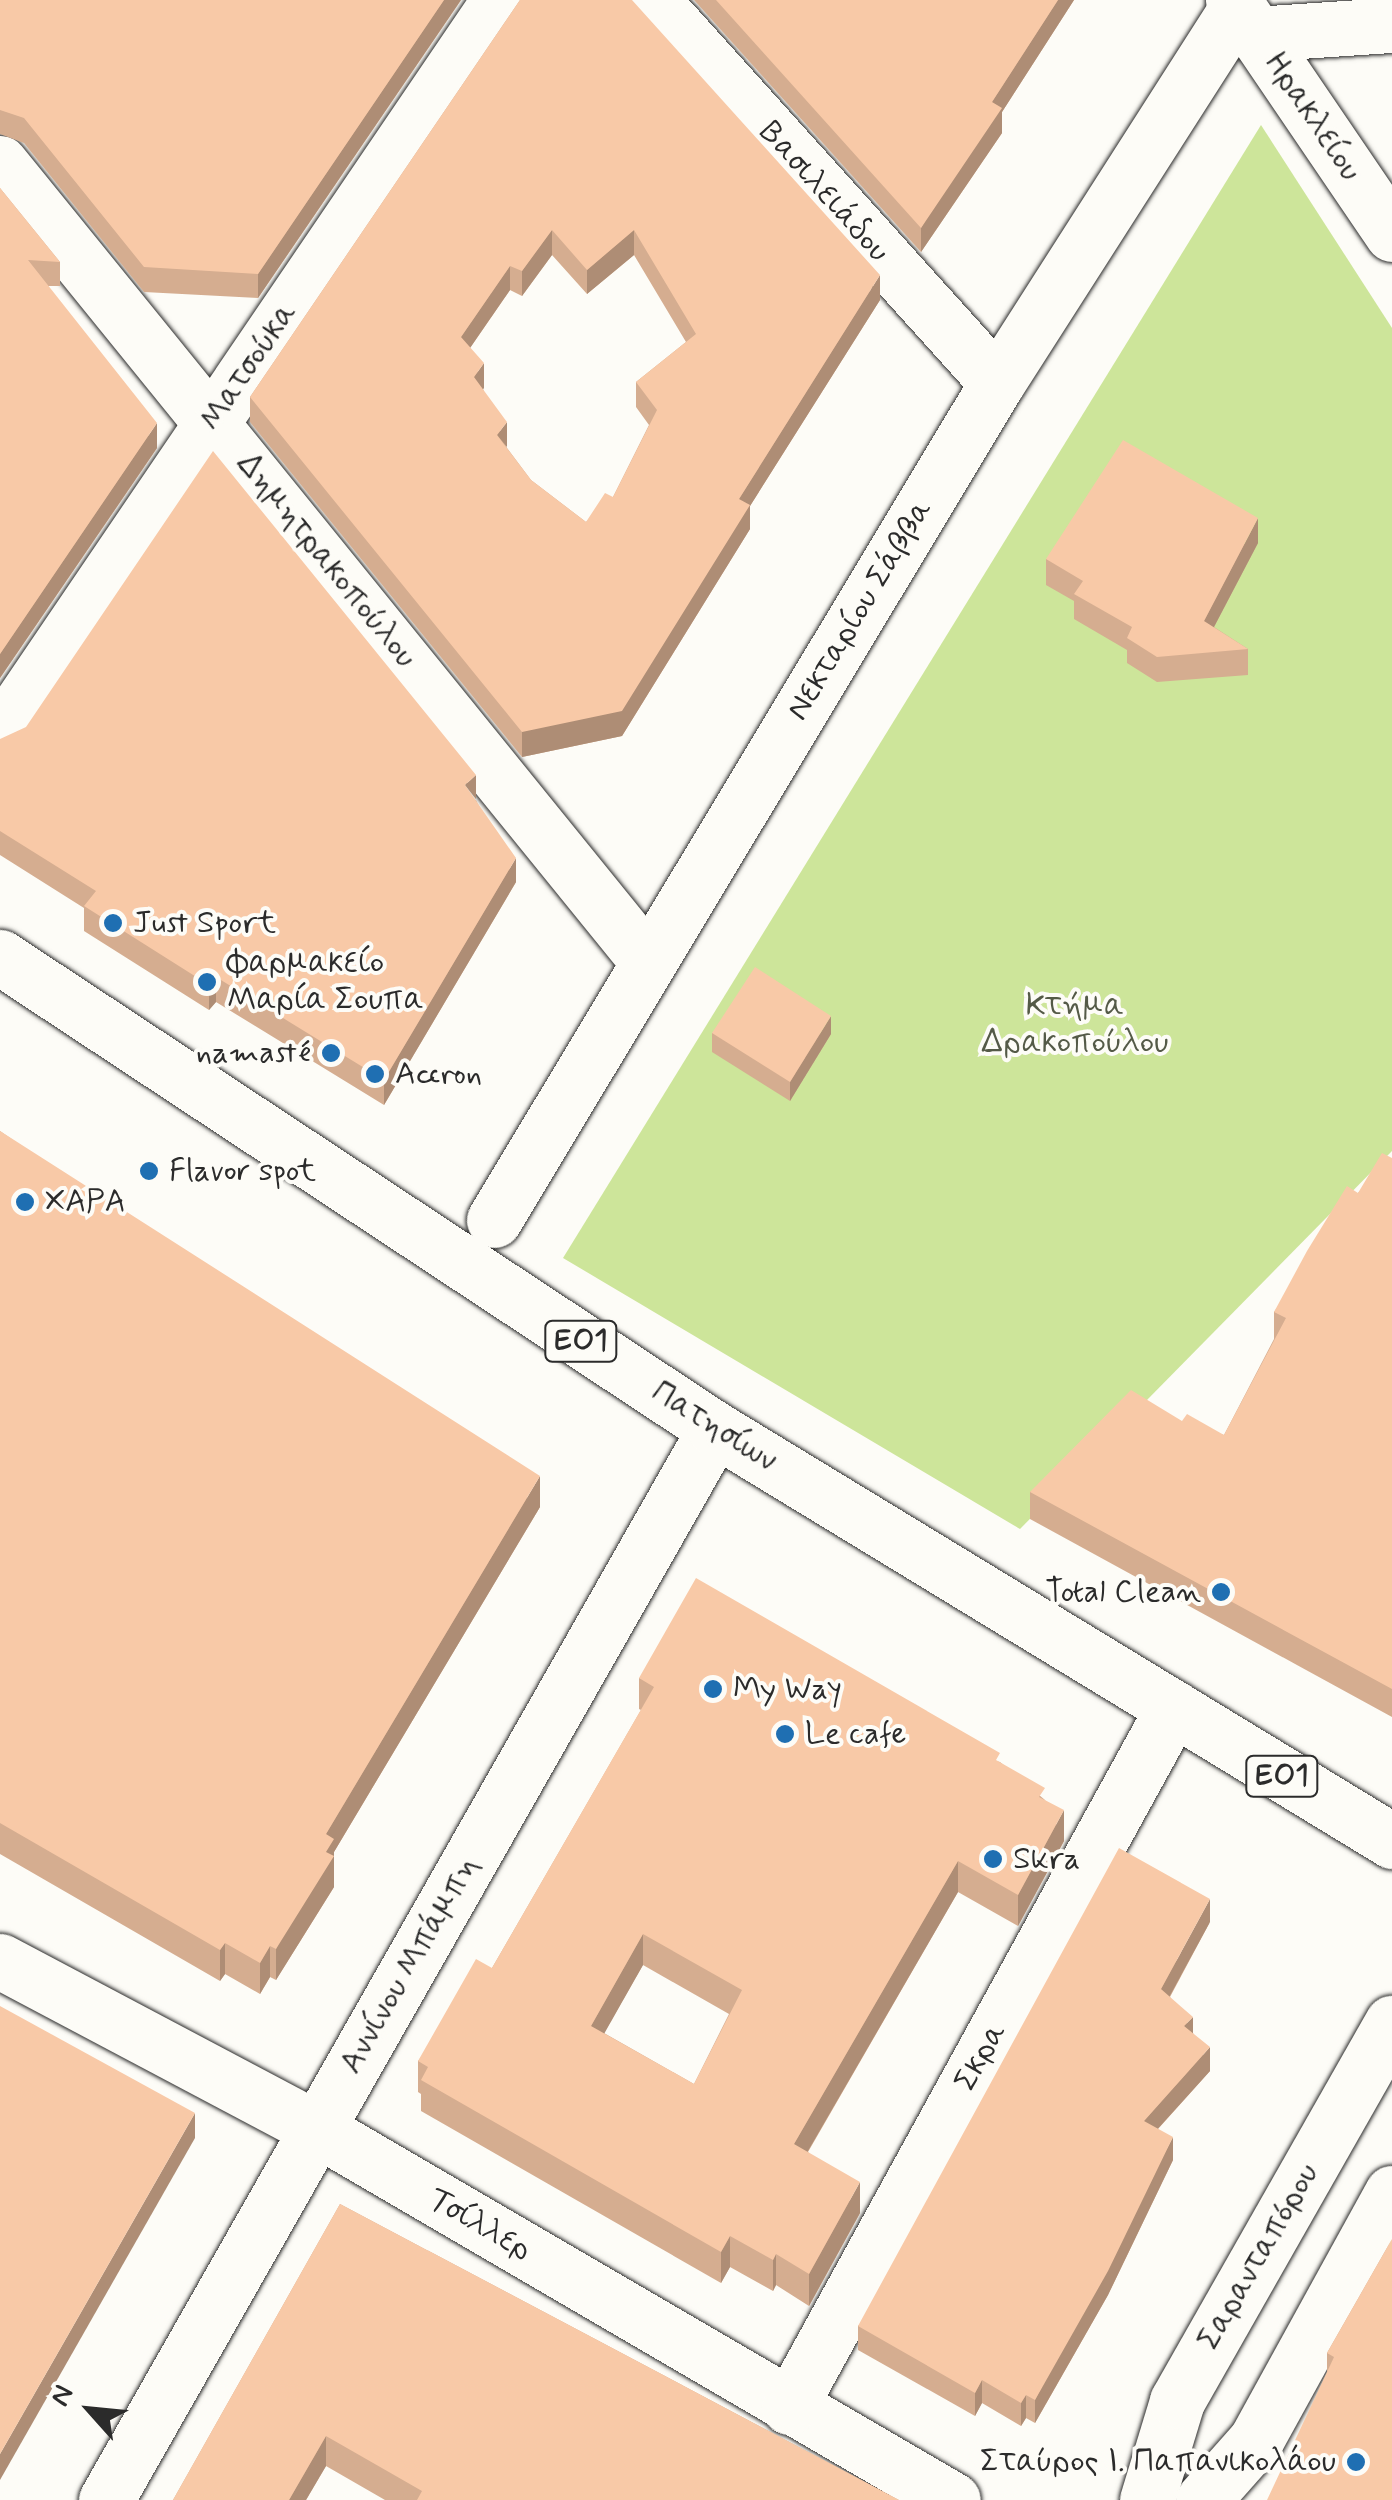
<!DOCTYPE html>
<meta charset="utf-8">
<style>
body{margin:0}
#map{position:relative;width:1392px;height:2500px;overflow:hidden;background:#fdfcf7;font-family:Mynerve,sans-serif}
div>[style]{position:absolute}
.green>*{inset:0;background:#cde59a}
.roads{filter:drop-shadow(0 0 2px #2b2b2b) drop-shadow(0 0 2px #2b2b2b)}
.minor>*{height:55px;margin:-27.5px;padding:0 27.5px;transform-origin:27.5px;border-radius:27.5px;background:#fdfcf7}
.major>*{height:55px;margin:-27.5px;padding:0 27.5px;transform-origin:27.5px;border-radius:27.5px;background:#fdfcf7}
.wall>*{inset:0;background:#d5ad90}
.shaded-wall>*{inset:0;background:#ae8d75}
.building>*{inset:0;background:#f8c9a7}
.dots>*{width:28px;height:28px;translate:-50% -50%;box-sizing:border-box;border:5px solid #fdfcf7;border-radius:50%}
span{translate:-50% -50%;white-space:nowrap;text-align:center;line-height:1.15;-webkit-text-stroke:8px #fdfcf7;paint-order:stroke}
.shield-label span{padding:2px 8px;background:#fdfcf7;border:2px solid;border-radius:8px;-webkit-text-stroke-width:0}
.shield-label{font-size:30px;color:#2b2b2b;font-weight:700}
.street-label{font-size:32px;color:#2b2b2b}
.poi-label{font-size:32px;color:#2b2b2b}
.left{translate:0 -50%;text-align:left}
.right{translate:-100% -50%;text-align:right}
.park-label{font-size:32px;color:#545a47}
.north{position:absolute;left:40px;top:2360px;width:100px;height:100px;-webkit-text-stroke:8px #fdfcf7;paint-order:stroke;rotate:297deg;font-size:28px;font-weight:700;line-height:40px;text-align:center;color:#2b2b2b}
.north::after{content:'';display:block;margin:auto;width:35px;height:45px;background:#2b2b2b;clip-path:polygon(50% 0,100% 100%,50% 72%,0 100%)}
</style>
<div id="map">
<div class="green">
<i style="clip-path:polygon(1261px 125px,1392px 328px,1392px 1151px,1020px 1529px,563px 1258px)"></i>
</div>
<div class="roads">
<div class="minor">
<i style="left:652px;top:0;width:515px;rotate:47.99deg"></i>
<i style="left:1255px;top:34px;width:137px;rotate:-3.8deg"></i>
<i style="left:0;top:163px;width:1029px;rotate:50.96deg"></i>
<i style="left:0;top:734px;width:888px;rotate:-55.79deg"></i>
<i style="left:494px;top:1220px;width:977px;rotate:-59deg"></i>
<i style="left:997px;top:383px;width:446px;rotate:-57.4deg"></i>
<i style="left:0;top:1961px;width:359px;rotate:27.9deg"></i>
<i style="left:317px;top:2129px;width:736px;rotate:30.26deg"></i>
<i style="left:789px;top:2407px;width:798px;rotate:-61.22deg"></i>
<i style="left:106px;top:2500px;width:1232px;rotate:-60.38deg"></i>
<i style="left:1147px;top:2500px;width:103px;rotate:-73.1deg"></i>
<i style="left:1177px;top:2401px;width:435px;rotate:-60.4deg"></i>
<i style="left:1203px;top:2500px;width:80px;rotate:-48.5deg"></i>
<i style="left:1256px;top:2440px;width:282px;rotate:-61.2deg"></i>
</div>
<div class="major">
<i style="left:1233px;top:0;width:283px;rotate:55.8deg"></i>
<i style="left:0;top:957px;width:857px;rotate:33.43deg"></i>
<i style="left:715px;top:1429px;width:793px;rotate:31.32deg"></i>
</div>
</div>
<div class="wall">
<i style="clip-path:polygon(0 0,461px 0,258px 298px,144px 292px,24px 143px,0 134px)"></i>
<i style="clip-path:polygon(evenodd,520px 0,880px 300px,750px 506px,750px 529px,622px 736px,522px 757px,250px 422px,250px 397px,520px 0,552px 255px,587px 294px,634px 255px,686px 342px,636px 382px,636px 407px,649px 425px,613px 497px,586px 522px,531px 480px,507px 448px,483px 389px,470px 348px,510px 290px,522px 296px,552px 255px)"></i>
<i style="clip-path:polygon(694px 0,1074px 0,1002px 112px,1002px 133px,921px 252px)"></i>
<i style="clip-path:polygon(0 188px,60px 262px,60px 286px,48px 286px,157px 448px,0 678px)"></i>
<i style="clip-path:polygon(1258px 543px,1214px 627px,1248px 649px,1248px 675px,1157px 682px,1127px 663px,1127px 650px,1074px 619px,1074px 601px,1046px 585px,1046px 559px)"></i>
<i style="clip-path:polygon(0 739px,476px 800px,516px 882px,384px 1105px,216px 1002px,209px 1010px,84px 931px,84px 908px,0 855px)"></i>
<i style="clip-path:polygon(712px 1033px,831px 1034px,790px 1101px,712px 1052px)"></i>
<i style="clip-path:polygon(0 1131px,540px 1507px,334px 1852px,334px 1887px,276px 1980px,270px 1977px,260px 1994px,225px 1974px,220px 1981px,0 1854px)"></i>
<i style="clip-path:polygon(1392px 1158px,1392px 1717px,1030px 1519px,1030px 1492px,1182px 1421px,1224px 1435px,1274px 1339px,1274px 1312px,1358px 1193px)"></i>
<i style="clip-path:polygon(evenodd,639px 1678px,1000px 1762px,1045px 1800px,1064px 1841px,1018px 1926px,958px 1892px,808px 2152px,860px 2213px,809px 2306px,776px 2285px,773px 2291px,730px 2267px,721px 2283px,421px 2111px,421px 2094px,418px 2092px,418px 2061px,492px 1968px,641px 1710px,639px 1709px,639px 1678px,643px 1965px,729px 2014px,694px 2084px,604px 2033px,643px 1965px)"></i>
<i style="clip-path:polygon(1210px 1922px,1170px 1997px,1193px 2033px,1210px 2071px,1158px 2129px,1173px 2160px,1108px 2295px,1035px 2423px,1026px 2418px,1021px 2426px,982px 2403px,975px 2416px,858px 2350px,858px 2326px)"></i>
<i style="clip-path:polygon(340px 2204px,899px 2500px,385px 2500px,326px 2466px,306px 2500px,173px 2500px)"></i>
<i style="clip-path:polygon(1392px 2239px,1327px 2373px,1327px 2353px)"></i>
</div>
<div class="shaded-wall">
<i style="clip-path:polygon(444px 0,461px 0,258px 298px,258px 274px)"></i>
<i style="clip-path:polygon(1058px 0,1074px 0,1002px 112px,1002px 133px,921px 252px,921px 228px,992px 102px)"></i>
<i style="clip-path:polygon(552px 230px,552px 255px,522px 296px,522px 271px)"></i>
<i style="clip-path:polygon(634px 230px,634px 255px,587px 294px,587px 270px)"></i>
<i style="clip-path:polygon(510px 266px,510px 290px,461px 361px,461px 337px)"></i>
<i style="clip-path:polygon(880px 275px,880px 300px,750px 506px,750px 529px,622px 736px,522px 757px,522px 732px,739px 499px)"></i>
<i style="clip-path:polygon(484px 363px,484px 388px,474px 402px,474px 377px)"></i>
<i style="clip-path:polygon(507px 422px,507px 447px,497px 435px)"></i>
<i style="clip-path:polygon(157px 423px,157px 448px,0 678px,0 654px)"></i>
<i style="clip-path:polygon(1258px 518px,1258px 543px,1204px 646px,1204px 621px)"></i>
<i style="clip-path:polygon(476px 775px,476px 799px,465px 785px)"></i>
<i style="clip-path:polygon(516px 858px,516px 882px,384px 1105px,384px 1080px)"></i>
<i style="clip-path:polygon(216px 977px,216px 1002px,209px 1010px,209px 985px)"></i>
<i style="clip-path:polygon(831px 1016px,831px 1034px,790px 1101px,790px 1082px)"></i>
<i style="clip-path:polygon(540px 1476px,540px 1507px,334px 1852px,334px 1887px,276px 1980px,276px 1949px,326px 1834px)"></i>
<i style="clip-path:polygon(1064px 1810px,1064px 1841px,1018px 1926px,1018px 1895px)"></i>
<i style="clip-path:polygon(958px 1861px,958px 1892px,794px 2175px,794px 2144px)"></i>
<i style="clip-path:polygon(1210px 1899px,1210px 1922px,1161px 2012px,1161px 1989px)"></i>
<i style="clip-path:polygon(643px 1934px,643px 1965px,591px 2057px,591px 2026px)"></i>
<i style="clip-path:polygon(225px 1943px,225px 1974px,220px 1981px,220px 1950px)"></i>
<i style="clip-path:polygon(270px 1946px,270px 1977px,260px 1994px,260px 1963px)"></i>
<i style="clip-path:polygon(1193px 2017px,1193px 2040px,1184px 2026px)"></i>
<i style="clip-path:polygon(1210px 2047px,1210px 2071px,1144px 2144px,1144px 2121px)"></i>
<i style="clip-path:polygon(195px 2113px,195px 2138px,0 2480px,0 2454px)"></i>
<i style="clip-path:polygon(1173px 2137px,1173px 2160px,1108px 2295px,1035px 2423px,1035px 2400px)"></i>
<i style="clip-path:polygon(860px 2182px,860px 2213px,809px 2306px,809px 2274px)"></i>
<i style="clip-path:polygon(730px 2236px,730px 2267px,721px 2283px,721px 2252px)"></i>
<i style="clip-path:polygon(776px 2254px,776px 2285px,773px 2291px,773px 2260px)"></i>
<i style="clip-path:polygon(982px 2380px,982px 2403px,975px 2416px,975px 2393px)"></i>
<i style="clip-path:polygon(1026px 2395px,1026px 2418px,1021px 2426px,1021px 2403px)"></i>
<i style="clip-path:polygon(326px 2436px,326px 2466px,306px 2500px,289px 2500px)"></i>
</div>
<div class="building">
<i style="clip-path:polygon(0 0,444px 0,258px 274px,144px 267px,24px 118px,0 110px)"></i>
<i style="clip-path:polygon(evenodd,520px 0,632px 0,880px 275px,739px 499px,750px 505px,622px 711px,522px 732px,250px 397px,520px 0,552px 230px,587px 270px,634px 230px,696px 334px,636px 382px,657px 410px,613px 497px,605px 493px,586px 522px,531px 480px,497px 435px,507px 422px,474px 377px,484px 363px,461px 337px,510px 266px,522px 271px,552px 230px)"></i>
<i style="clip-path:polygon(716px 0,1058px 0,992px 102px,1002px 108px,921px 228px)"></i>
<i style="clip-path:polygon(0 188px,60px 262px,28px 260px,157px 423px,0 654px)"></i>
<i style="clip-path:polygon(1123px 440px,1258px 518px,1204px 621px,1248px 649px,1157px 657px,1127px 638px,1132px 627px,1074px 594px,1083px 581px,1046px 559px)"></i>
<i style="clip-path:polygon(213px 451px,476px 775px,465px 785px,516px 858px,384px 1080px,216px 977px,209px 985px,84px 906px,96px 891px,0 831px,0 739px,26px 727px)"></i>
<i style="clip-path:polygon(755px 967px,831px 1016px,790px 1082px,712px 1033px)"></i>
<i style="clip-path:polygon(0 1131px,540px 1476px,326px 1834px,334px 1839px,326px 1852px,334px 1856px,276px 1949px,270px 1946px,260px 1963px,225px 1943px,220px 1950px,0 1823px)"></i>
<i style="clip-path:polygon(1382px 1153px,1392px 1158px,1392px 1689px,1030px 1492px,1131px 1390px,1182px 1421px,1187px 1414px,1224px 1435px,1286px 1318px,1274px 1312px,1307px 1251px,1347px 1186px,1358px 1193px)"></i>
<i style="clip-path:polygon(evenodd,696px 1578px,1000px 1753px,996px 1760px,1045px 1788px,1039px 1797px,1064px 1810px,1018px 1895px,958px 1861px,794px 2144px,860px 2182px,809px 2274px,776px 2254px,773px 2260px,730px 2236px,721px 2252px,421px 2080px,428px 2067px,418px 2061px,476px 1959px,492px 1968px,654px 1687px,639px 1678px,696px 1578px,643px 1934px,742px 1990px,694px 2084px,591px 2026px,643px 1934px)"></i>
<i style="clip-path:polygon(1119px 1848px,1210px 1899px,1161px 1989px,1193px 2017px,1184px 2026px,1210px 2047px,1144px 2121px,1173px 2137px,1108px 2271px,1035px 2400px,1026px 2395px,1021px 2403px,982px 2380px,975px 2393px,858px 2326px)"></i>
<i style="clip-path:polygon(0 2006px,195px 2113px,0 2454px)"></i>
<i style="clip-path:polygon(340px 2204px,899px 2500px,417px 2500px,422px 2491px,326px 2436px,289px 2500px,173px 2500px)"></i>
<i style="clip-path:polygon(1392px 2239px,1392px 2500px,1267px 2500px,1334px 2357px,1327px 2353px)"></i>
</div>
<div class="dots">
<i style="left:113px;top:923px;background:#1f6fb2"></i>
<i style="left:207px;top:982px;background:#1f6fb2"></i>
<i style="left:331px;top:1053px;background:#1f6fb2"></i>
<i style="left:375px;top:1074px;background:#1f6fb2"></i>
<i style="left:149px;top:1171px;background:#1f6fb2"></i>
<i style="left:25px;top:1202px;background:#1f6fb2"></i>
<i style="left:1221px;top:1592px;background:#1f6fb2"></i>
<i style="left:713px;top:1689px;background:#1f6fb2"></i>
<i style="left:785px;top:1734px;background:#1f6fb2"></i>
<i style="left:993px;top:1859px;background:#1f6fb2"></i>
<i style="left:1356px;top:2462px;background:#1f6fb2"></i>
</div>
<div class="shield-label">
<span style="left:581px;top:1341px">ΕΟ1</span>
<span style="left:1282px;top:1776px">ΕΟ1</span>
</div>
<div class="street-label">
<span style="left:1312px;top:117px;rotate:56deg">Ηρακλείου</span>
<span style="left:824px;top:192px;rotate:48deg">Βασιλειάδου</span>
<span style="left:249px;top:367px;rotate:-56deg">Ματσούκα</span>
<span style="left:326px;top:561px;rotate:51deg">Δημητρακοπούλου</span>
<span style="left:860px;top:610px;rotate:-59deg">Νεκταρίου Σάββα</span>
<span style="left:714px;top:1427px;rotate:32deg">Πατησίων</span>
<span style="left:410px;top:1965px;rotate:-60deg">Αννίνου Μπάμπη</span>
<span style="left:981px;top:2057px;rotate:-61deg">Σκρα</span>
<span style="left:480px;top:2225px;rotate:30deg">Τσίλλερ</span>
<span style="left:1259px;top:2257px;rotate:-60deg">Σαρανταπόρου</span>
</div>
<div class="poi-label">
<span class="left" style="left:133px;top:923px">Just Sport</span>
<span class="left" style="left:227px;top:982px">Φαρμακείο<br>Μαρία Σουπα</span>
<span class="right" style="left:311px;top:1053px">namasté</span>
<span class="left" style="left:395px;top:1074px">Accron</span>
<span class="left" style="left:169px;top:1171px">Flavor spot</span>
<span class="left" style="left:45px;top:1202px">ΧΑΡΑ</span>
<span class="right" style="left:1201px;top:1592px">Total Clean</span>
<span class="left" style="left:733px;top:1689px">My Way</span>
<span class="left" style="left:805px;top:1734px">Le cafe</span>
<span class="left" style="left:1013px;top:1859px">Skra</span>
<span class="right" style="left:1336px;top:2462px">Σταύρος Ι. Παπανικολάου</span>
</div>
<div class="park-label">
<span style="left:1075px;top:1025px">Κτήμα<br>Δρακοπούλου</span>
</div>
<div class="north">N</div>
</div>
